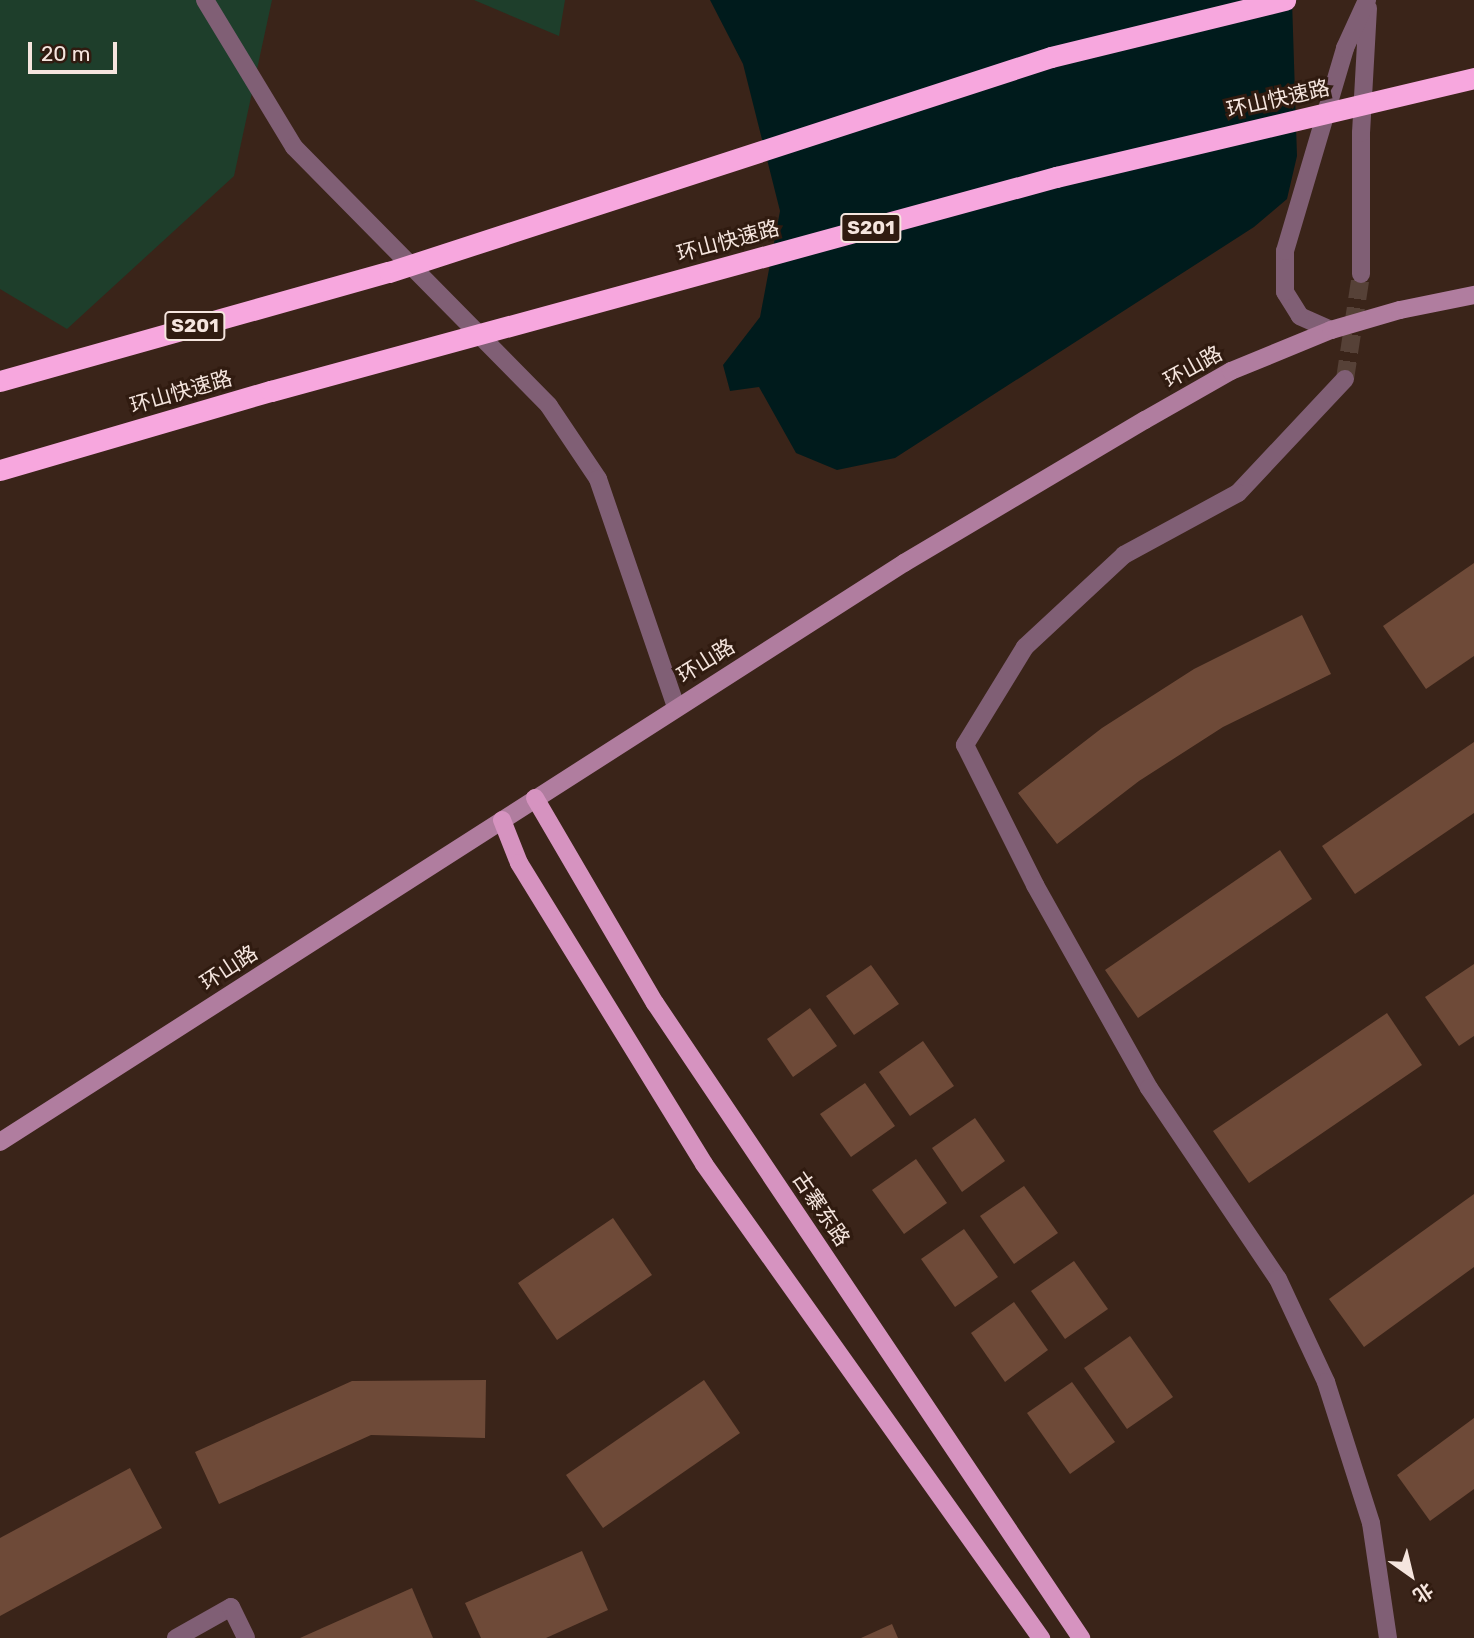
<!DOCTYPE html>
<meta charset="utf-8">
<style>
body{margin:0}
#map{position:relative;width:1474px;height:1638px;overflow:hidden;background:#3a2419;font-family:Rubik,"Noto Sans SC",sans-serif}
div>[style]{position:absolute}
.green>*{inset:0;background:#1e3e2b}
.water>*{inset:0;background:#001b1c}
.building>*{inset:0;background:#6e4a38}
.street-tunnel>*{height:18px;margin-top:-9px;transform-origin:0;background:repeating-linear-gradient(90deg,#564137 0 18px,transparent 0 27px)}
.street>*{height:18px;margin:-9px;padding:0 9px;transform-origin:9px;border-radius:9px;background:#805f75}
.secondary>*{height:18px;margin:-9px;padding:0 9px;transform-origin:9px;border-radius:9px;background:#b07d9f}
.primary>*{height:18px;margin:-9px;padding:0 9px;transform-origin:9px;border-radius:9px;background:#d693c0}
.highway>*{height:21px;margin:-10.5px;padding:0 10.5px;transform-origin:10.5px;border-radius:10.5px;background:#f7a7de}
.highway-bridge>*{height:21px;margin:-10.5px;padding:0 10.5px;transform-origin:10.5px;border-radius:10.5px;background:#f7a7de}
span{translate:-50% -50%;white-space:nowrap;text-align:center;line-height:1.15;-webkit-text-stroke:6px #301b10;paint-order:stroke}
.shield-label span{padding:2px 5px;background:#301b10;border:2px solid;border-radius:5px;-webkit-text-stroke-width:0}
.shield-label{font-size:19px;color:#f5e5de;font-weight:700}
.street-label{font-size:21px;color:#f5e5de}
.north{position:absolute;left:1376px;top:1540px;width:70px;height:70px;-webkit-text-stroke:5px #301b10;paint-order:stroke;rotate:146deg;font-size:19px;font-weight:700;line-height:28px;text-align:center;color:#f5e5de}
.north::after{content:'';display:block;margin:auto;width:24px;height:32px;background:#f5e5de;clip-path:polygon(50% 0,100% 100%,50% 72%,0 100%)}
.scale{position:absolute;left:28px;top:42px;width:89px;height:32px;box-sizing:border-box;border:4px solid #f5e5de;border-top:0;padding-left:9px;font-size:21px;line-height:24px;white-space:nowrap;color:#f5e5de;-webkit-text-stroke:5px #301b10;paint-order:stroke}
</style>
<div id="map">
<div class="green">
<i style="clip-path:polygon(0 0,272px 0,234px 176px,67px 329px,0 289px)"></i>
<i style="clip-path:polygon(474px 0,565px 0,559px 36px)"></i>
</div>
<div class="water">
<i style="clip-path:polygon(710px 0,1292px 0,1297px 156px,1287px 199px,1254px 227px,895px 458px,837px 470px,796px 453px,759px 387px,730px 391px,723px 365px,760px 317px,780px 211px,743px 64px)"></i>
</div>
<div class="building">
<i style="clip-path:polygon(1474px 563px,1474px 656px,1426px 689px,1383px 626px)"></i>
<i style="clip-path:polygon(1302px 615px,1331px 674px,1223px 727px,1139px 781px,1057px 844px,1018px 793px,1102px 728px,1194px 669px)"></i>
<i style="clip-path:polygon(1474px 742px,1474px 813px,1355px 894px,1322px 846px)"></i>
<i style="clip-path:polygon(1280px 850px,1312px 899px,1138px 1018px,1105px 970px)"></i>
<i style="clip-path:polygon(1474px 964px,1474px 1036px,1459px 1046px,1425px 997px)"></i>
<i style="clip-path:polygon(871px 965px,899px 1004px,854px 1035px,826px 996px)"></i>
<i style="clip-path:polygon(810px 1008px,837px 1046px,793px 1077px,767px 1039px)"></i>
<i style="clip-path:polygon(1387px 1013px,1422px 1065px,1249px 1183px,1213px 1131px)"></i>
<i style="clip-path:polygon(923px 1041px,954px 1086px,910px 1116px,879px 1072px)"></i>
<i style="clip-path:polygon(865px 1083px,895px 1126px,851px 1157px,820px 1114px)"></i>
<i style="clip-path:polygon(975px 1118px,1005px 1161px,962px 1192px,932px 1148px)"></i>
<i style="clip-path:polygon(916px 1159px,947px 1203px,904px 1234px,872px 1190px)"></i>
<i style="clip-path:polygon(1024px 1186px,1058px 1233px,1014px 1264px,980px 1216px)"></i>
<i style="clip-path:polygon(1474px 1194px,1474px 1267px,1364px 1347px,1329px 1299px)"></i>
<i style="clip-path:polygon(613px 1218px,652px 1275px,557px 1340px,518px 1283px)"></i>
<i style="clip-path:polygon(964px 1229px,998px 1277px,955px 1307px,921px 1259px)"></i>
<i style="clip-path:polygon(1074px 1261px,1108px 1309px,1065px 1339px,1031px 1291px)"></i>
<i style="clip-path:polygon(1014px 1302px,1048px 1350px,1005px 1382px,971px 1333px)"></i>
<i style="clip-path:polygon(1130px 1336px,1173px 1397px,1127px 1429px,1084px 1368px)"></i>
<i style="clip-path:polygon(486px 1380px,485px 1438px,371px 1435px,219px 1504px,195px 1452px,352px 1381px)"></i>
<i style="clip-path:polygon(704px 1380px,740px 1433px,603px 1528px,566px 1475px)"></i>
<i style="clip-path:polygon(1072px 1382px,1115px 1442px,1070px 1474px,1027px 1413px)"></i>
<i style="clip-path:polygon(1474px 1418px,1474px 1489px,1430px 1521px,1397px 1475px)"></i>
<i style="clip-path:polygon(130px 1468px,162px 1528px,0 1616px,0 1538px)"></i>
<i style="clip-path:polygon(582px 1551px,608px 1610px,546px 1638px,481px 1638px,465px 1603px)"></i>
<i style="clip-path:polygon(412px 1588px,433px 1638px,300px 1638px)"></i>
<i style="clip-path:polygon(892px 1624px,898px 1638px,861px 1638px)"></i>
</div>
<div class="street-tunnel">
<i style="left:1345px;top:379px;width:106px;rotate:-81.3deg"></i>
</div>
<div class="street">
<i style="left:205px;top:0;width:172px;rotate:58.8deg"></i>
<i style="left:294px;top:147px;width:363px;rotate:45.4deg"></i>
<i style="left:549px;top:406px;width:88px;rotate:56.1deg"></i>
<i style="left:598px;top:479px;width:241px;rotate:71.1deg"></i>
<i style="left:1361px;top:274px;width:141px;rotate:-90deg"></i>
<i style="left:1361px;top:133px;width:125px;rotate:-86.8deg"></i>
<i style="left:1331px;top:330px;width:34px;rotate:-156deg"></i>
<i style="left:1300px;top:316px;width:28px;rotate:-122deg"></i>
<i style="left:1285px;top:292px;width:41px;rotate:-90deg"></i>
<i style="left:1285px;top:251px;width:212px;rotate:-73.5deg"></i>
<i style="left:1345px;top:48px;width:53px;rotate:-65.4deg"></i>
<i style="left:1345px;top:379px;width:156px;rotate:133.2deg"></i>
<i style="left:1238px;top:493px;width:130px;rotate:151.5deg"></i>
<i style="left:1124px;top:555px;width:135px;rotate:137.1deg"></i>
<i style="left:1025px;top:647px;width:115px;rotate:121.5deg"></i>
<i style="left:965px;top:745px;width:157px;rotate:63.4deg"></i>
<i style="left:1035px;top:885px;width:233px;rotate:60.7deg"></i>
<i style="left:1149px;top:1088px;width:230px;rotate:56deg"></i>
<i style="left:1278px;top:1279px;width:114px;rotate:65deg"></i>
<i style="left:1326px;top:1382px;width:148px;rotate:72.3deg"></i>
<i style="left:1371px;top:1523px;width:116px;rotate:81.6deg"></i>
<i style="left:176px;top:1638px;width:63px;rotate:-29.4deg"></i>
<i style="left:231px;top:1607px;width:34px;rotate:64deg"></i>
</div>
<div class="secondary">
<i style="left:0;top:1142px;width:1074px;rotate:-32.64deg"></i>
<i style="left:904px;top:563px;width:280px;rotate:-30.7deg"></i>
<i style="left:1145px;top:420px;width:99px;rotate:-29.7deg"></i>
<i style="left:1231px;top:371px;width:108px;rotate:-22.3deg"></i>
<i style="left:1331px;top:330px;width:72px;rotate:-16.2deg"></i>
<i style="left:1400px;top:310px;width:76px;rotate:-11.5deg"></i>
</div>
<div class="primary">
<i style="left:535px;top:798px;width:238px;rotate:59.7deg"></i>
<i style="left:655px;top:1003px;width:765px;rotate:56.14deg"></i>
<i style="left:502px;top:820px;width:46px;rotate:68.4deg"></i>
<i style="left:519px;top:863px;width:353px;rotate:58.4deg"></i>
<i style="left:704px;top:1164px;width:582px;rotate:54.59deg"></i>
</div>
<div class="highway">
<i style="left:0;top:381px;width:404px;rotate:-15.7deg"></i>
<i style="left:0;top:470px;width:282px;rotate:-16.3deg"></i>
</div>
<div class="highway-bridge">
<i style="left:389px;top:272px;width:696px;rotate:-17.99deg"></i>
<i style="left:1051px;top:57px;width:241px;rotate:-13.7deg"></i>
<i style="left:271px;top:391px;width:814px;rotate:-15.25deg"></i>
<i style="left:1056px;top:177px;width:430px;rotate:-13.3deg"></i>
</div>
<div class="shield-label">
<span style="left:871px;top:228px">S201</span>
<span style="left:195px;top:326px">S201</span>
</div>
<div class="street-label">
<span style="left:1278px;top:99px;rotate:-13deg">环山快速路</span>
<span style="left:728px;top:241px;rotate:-15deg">环山快速路</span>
<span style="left:1193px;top:367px;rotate:-29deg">环山路</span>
<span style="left:181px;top:392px;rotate:-16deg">环山快速路</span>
<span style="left:706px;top:661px;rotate:-32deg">环山路</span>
<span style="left:229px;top:968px;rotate:-33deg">环山路</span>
<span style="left:821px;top:1209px;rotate:56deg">古寨东路</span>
</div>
<div class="north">北</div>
<div class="scale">20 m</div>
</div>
